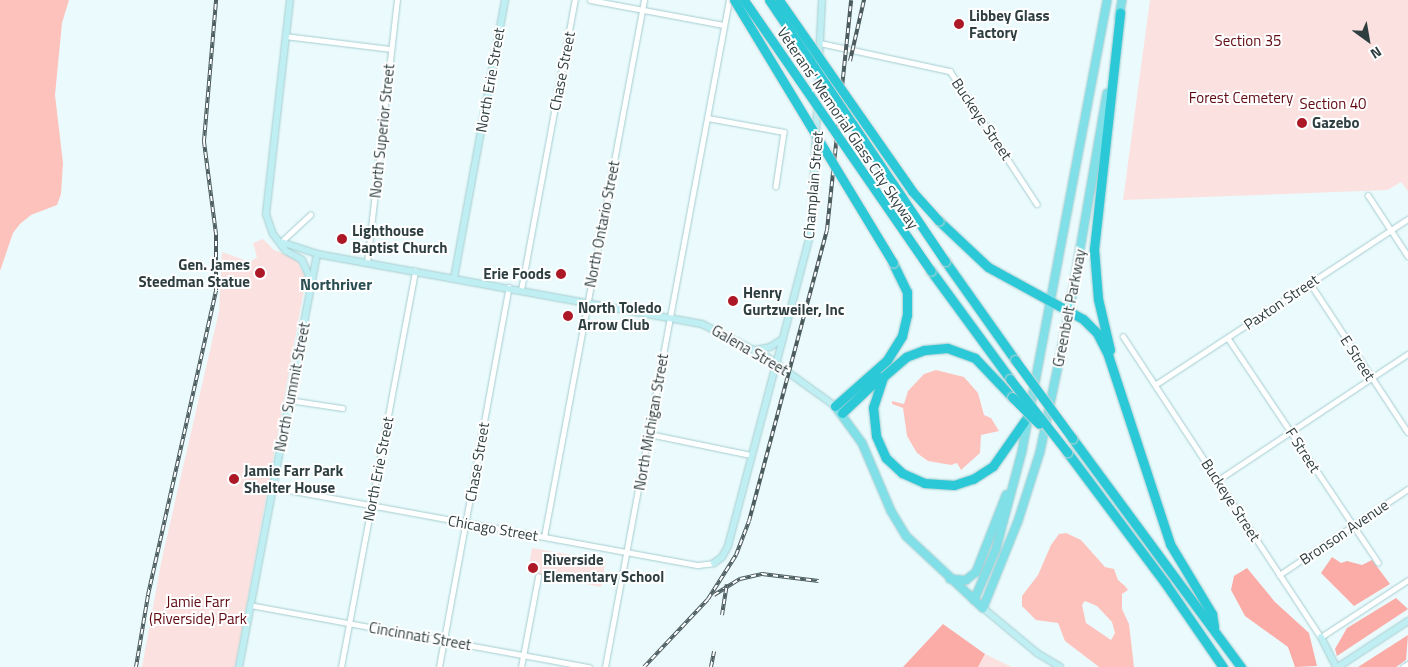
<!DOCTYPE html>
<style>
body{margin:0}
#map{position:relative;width:1408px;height:667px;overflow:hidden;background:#ebfbfd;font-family:"Titillium Web",sans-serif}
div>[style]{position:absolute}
.green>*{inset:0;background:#fbe2e0}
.forest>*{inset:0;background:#fbaca7}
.water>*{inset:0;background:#fec2bd}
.roads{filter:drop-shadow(0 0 1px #a5ccd0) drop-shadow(0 0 1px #a5ccd0)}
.street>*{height:4.5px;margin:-2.25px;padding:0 2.25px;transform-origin:2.25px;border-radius:2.25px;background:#fff}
.secondary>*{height:6px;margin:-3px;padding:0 3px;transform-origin:3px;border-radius:3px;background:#bfeff3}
.primary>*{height:8px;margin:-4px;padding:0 4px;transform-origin:4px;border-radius:4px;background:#80dfe7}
.highway>*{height:9px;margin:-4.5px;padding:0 4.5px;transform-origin:4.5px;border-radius:4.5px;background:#2bc9d7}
.rail>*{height:4px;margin-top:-2px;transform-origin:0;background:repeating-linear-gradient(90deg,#fff 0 5.5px,#4c5c5e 0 11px);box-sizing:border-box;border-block:1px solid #4c5c5e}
.bridges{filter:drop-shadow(0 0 1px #d1d5d5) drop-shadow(0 0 1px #d1d5d5)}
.highway-bridge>*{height:9px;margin:-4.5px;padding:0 4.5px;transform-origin:4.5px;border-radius:4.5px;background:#2bc9d7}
.dots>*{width:14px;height:14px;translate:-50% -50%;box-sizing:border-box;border:2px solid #fff;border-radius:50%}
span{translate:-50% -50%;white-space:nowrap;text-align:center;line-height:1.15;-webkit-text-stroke:4px #fff;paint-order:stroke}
.poi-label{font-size:15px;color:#2f3f41;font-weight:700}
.left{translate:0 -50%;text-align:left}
.right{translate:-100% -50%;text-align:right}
.park-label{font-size:15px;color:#600911}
.street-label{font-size:15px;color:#2f3f41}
.neighbourhood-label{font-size:16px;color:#2b4f53;font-weight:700}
.north{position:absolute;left:1343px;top:15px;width:50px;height:50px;-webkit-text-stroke:4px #fff;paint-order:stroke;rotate:148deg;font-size:14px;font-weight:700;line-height:20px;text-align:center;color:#2f3f41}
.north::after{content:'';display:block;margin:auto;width:18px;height:22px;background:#2f3f41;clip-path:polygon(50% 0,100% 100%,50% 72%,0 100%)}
</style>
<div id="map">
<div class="green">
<i style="clip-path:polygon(1150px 0,1408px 0,1408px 191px,1401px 182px,1388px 190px,1123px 200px)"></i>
<i style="clip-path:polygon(263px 239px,274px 250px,296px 259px,306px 279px,235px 667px,142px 667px,162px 558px,219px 311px,222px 252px,250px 262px,257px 257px,253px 243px)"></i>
<i style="clip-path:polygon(532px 548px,606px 561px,601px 587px,528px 573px)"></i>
<i style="clip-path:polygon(985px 654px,1012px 667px,978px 667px)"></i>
</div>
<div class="forest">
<i style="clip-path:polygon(1332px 557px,1341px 563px,1347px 561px,1362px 565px,1372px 560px,1390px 584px,1354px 606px,1321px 573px)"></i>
<i style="clip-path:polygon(1247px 568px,1275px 602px,1309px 633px,1317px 666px,1295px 667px,1288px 647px,1245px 616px,1231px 590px,1234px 576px)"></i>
<i style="clip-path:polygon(1396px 598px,1408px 609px,1337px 656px,1335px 649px,1347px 628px)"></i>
<i style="clip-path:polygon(943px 624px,985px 654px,978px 667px,903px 667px)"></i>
<i style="clip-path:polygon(1408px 635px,1406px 660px,1396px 667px,1358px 667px)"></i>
</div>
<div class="water">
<i style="clip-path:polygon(0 0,69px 0,62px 23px,55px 95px,63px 163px,61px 194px,57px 205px,31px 215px,20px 224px,13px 233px,0 271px)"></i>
<i style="clip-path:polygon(936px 370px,964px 377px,978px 393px,984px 415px,991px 418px,999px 431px,981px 435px,980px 453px,961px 470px,957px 463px,951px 465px,928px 461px,917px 453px,907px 436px,903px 408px,892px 404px,892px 401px,904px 404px,908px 391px,924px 374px)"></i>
<i style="clip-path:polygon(evenodd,1066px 533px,1081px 540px,1105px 567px,1114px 569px,1118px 580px,1125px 586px,1128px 590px,1122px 594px,1122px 609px,1129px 624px,1134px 667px,1099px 667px,1065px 641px,1058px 623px,1036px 620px,1022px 606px,1022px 596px,1038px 575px,1051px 545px,1059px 534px,1066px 533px,1085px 601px,1097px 606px,1112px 622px,1115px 633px,1111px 640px,1086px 623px,1082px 605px,1085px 601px)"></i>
</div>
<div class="roads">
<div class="street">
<i style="left:590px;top:0;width:136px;rotate:10.6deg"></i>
<i style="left:285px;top:36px;width:107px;rotate:7deg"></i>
<i style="left:820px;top:43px;width:133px;rotate:12.2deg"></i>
<i style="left:950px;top:71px;width:159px;rotate:56.8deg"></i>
<i style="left:708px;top:118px;width:77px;rotate:10.4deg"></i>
<i style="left:784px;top:132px;width:55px;rotate:98.4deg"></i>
<i style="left:1368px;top:195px;width:73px;rotate:56.7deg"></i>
<i style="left:281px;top:242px;width:40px;rotate:-43deg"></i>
<i style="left:367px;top:263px;width:265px;rotate:-83.5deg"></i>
<i style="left:1310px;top:283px;width:178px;rotate:56.7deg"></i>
<i style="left:521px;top:290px;width:295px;rotate:-79.5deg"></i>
<i style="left:1123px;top:336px;width:360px;rotate:56.7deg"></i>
<i style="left:1321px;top:637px;width:104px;rotate:-33.2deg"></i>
<i style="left:1228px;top:338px;width:270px;rotate:56.2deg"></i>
<i style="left:1155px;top:385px;width:303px;rotate:-33.3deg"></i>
<i style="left:289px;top:400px;width:54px;rotate:8.6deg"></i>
<i style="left:649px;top:434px;width:104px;rotate:11.6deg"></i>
<i style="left:1218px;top:480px;width:228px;rotate:-33.6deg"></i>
<i style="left:272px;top:487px;width:433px;rotate:10.4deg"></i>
<i style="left:698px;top:565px;width:16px;rotate:-7deg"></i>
<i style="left:544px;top:537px;width:546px;rotate:-79.45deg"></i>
<i style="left:1279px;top:575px;width:155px;rotate:-33.7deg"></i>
<i style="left:250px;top:605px;width:345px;rotate:10.4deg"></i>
<i style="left:341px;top:667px;width:403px;rotate:-79.4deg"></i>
<i style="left:439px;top:667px;width:386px;rotate:-79.6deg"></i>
<i style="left:521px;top:667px;width:92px;rotate:-79.3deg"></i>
<i style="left:605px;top:667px;width:678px;rotate:-79.47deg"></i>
<i style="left:1403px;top:667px;width:6px;rotate:-31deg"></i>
</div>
<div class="secondary">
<i style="left:290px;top:0;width:215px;rotate:96.4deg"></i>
<i style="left:266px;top:214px;width:21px;rotate:71deg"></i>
<i style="left:273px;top:234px;width:21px;rotate:53deg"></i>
<i style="left:286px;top:251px;width:18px;rotate:29deg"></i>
<i style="left:302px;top:260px;width:22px;rotate:66deg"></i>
<i style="left:819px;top:59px;width:59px;rotate:-87.1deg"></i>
<i style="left:281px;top:242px;width:38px;rotate:18deg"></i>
<i style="left:317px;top:254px;width:391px;rotate:10.3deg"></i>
<i style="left:702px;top:324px;width:73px;rotate:26.9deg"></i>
<i style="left:767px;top:357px;width:84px;rotate:35.8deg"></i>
<i style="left:454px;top:278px;width:283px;rotate:-79.6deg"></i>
<i style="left:755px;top:350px;width:15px;rotate:-11deg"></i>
<i style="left:770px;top:347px;width:15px;rotate:-32deg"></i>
<i style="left:714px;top:563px;width:10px;rotate:-37deg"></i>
<i style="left:722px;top:557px;width:13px;rotate:-61deg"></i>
<i style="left:728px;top:546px;width:326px;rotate:-75.2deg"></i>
<i style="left:811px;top:231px;width:157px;rotate:-87.1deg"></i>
<i style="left:983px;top:608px;width:70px;rotate:39.8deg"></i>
<i style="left:1037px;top:653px;width:27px;rotate:31deg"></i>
<i style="left:1321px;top:637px;width:34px;rotate:63deg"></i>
<i style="left:239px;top:667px;width:420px;rotate:-79.3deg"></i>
<i style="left:1338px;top:667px;width:84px;rotate:-33.3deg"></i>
</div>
<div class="primary">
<i style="left:1119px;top:17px;width:17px;rotate:-80deg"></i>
<i style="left:835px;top:406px;width:46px;rotate:53.9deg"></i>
<i style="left:862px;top:443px;width:74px;rotate:66.9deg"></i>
<i style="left:891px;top:511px;width:29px;rotate:59deg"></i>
<i style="left:906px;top:536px;width:105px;rotate:43.1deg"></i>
<i style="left:983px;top:608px;width:94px;rotate:-68.1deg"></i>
<i style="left:1018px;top:521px;width:72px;rotate:-72.3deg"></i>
<i style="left:1040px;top:452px;width:142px;rotate:-78.2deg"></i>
<i style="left:1069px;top:313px;width:223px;rotate:-80.2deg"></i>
<i style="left:950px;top:579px;width:16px;rotate:4deg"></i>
<i style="left:966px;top:580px;width:13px;rotate:-39deg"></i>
<i style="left:976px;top:572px;width:83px;rotate:-68.7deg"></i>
<i style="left:974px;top:600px;width:56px;rotate:-66.7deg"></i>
<i style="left:996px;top:549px;width:101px;rotate:-75.1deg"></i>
<i style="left:1022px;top:451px;width:459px;rotate:-79.3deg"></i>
</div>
<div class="highway">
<i style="left:939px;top:221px;width:67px;rotate:43.2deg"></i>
<i style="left:988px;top:267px;width:108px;rotate:28.7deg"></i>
<i style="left:1083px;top:319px;width:20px;rotate:45deg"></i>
<i style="left:1097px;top:333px;width:25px;rotate:63deg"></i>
<i style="left:1108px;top:355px;width:199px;rotate:71.8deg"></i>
<i style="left:1170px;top:544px;width:82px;rotate:59deg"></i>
<i style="left:1212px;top:614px;width:13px;rotate:81deg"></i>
<i style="left:945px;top:261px;width:121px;rotate:54.7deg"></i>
<i style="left:931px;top:271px;width:134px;rotate:53.8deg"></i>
<i style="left:1110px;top:350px;width:52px;rotate:-103.2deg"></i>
<i style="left:1098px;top:299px;width:50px;rotate:-94.6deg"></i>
<i style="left:1094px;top:249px;width:238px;rotate:-83.7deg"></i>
<i style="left:1012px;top:397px;width:54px;rotate:-133.5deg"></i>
<i style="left:975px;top:358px;width:30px;rotate:-160deg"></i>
<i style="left:947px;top:348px;width:23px;rotate:175deg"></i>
<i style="left:924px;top:350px;width:19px;rotate:159deg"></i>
<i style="left:906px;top:357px;width:30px;rotate:139deg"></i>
<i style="left:883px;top:377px;width:32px;rotate:108deg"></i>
<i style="left:873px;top:407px;width:29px;rotate:84deg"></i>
<i style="left:876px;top:436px;width:24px;rotate:66deg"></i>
<i style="left:886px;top:458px;width:22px;rotate:43deg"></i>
<i style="left:902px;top:473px;width:24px;rotate:24deg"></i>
<i style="left:924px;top:483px;width:30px;rotate:4deg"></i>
<i style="left:954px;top:485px;width:20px;rotate:-18deg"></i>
<i style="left:973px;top:479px;width:24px;rotate:-33deg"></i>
<i style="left:993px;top:466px;width:61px;rotate:-55deg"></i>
<i style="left:835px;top:406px;width:69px;rotate:-41.5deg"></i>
<i style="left:887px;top:360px;width:28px;rotate:-58deg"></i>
<i style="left:902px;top:336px;width:22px;rotate:-77deg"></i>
<i style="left:907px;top:315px;width:23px;rotate:-90deg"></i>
<i style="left:907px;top:292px;width:32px;rotate:-116deg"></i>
<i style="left:842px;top:413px;width:52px;rotate:-43.5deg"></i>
<i style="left:1072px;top:438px;width:285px;rotate:53.6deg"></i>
<i style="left:1067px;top:452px;width:164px;rotate:53.2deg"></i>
<i style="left:1165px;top:583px;width:102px;rotate:55.4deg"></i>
</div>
</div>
<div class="rail">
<i style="left:850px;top:61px;width:63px;rotate:-77.1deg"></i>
<i style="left:714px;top:595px;width:31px;rotate:-32deg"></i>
<i style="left:740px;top:579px;width:23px;rotate:-13deg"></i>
<i style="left:762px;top:574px;width:57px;rotate:7deg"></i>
<i style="left:722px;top:615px;width:31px;rotate:-81deg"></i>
<i style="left:136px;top:667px;width:73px;rotate:-80.5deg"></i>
<i style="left:148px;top:595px;width:312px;rotate:-77.4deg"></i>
<i style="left:216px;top:290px;width:56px;rotate:-90deg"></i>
<i style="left:216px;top:234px;width:94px;rotate:-97.4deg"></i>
<i style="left:204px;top:141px;width:142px;rotate:-85.1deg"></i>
<i style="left:644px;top:667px;width:93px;rotate:-46.7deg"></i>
<i style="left:708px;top:599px;width:52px;rotate:-57.5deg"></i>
<i style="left:736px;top:555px;width:36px;rotate:-69deg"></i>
<i style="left:749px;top:521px;width:301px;rotate:-75deg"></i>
<i style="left:827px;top:230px;width:231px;rotate:-84deg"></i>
<i style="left:711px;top:667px;width:16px;rotate:-79deg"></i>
</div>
<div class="bridges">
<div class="highway-bridge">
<i style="left:734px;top:0;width:307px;rotate:58.8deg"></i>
<i style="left:744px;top:0;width:329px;rotate:55.4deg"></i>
<i style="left:769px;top:0;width:315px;rotate:56deg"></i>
<i style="left:779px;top:0;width:233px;rotate:55.1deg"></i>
<i style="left:912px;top:191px;width:40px;rotate:48deg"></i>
<i style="left:1015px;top:360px;width:97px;rotate:53.8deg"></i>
<i style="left:1010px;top:379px;width:93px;rotate:52deg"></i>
<i style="left:1012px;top:397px;width:38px;rotate:45deg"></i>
</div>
</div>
<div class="dots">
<i style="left:959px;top:24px;background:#ac1826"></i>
<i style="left:1302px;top:123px;background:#ac1826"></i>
<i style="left:342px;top:239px;background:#ac1826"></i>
<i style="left:260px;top:273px;background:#ac1826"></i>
<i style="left:561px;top:274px;background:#ac1826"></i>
<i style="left:733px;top:301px;background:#ac1826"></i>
<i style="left:568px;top:316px;background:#ac1826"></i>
<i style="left:234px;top:479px;background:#ac1826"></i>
<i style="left:533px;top:568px;background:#ac1826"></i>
</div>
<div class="poi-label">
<span class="left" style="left:969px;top:24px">Libbey Glass<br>Factory</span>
<span class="left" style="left:1312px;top:123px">Gazebo</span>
<span class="left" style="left:352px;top:239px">Lighthouse<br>Baptist Church</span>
<span class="right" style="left:250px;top:273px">Gen. James<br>Steedman Statue</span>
<span class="right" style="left:551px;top:274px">Erie Foods</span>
<span class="left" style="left:743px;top:301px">Henry<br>Gurtzweiler, Inc</span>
<span class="left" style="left:578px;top:316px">North Toledo<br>Arrow Club</span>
<span class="left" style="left:244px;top:479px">Jamie Farr Park<br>Shelter House</span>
<span class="left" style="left:543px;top:568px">Riverside<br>Elementary School</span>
</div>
<div class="park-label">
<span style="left:1248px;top:41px">Section 35</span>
<span style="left:1241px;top:98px">Forest Cemetery</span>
<span style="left:1333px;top:104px">Section 40</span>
<span style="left:198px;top:610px">Jamie Farr<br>(Riverside) Park</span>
</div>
<div class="street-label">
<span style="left:562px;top:71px;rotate:-79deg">Chase Street</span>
<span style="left:490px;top:80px;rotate:-80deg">North Erie Street</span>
<span style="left:982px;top:119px;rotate:56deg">Buckeye Street</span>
<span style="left:848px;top:128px;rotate:56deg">Veterans' Memorial Glass City Skyway</span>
<span style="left:382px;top:131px;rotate:-84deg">North Superior Street</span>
<span style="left:813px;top:185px;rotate:-85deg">Champlain Street</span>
<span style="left:602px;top:224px;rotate:-79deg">North Ontario Street</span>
<span style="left:1281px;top:302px;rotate:-34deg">Paxton Street</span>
<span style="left:1069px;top:308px;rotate:-79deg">Greenbelt Parkway</span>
<span style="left:750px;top:350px;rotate:30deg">Galena Street</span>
<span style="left:1358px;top:358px;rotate:57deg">E Street</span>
<span style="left:292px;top:387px;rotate:-79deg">North Summit Street</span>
<span style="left:651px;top:422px;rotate:-80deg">North Michigan Street</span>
<span style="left:1303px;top:450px;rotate:57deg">F Street</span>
<span style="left:477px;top:462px;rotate:-80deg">Chase Street</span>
<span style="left:378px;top:469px;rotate:-79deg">North Erie Street</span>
<span style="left:1231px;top:500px;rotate:57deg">Buckeye Street</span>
<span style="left:493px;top:528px;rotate:10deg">Chicago Street</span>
<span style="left:1344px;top:532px;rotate:-34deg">Bronson Avenue</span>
<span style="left:420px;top:636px;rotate:10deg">Cincinnati Street</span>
</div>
<div class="neighbourhood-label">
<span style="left:336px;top:284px">Northriver</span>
</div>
<div class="north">N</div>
</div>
